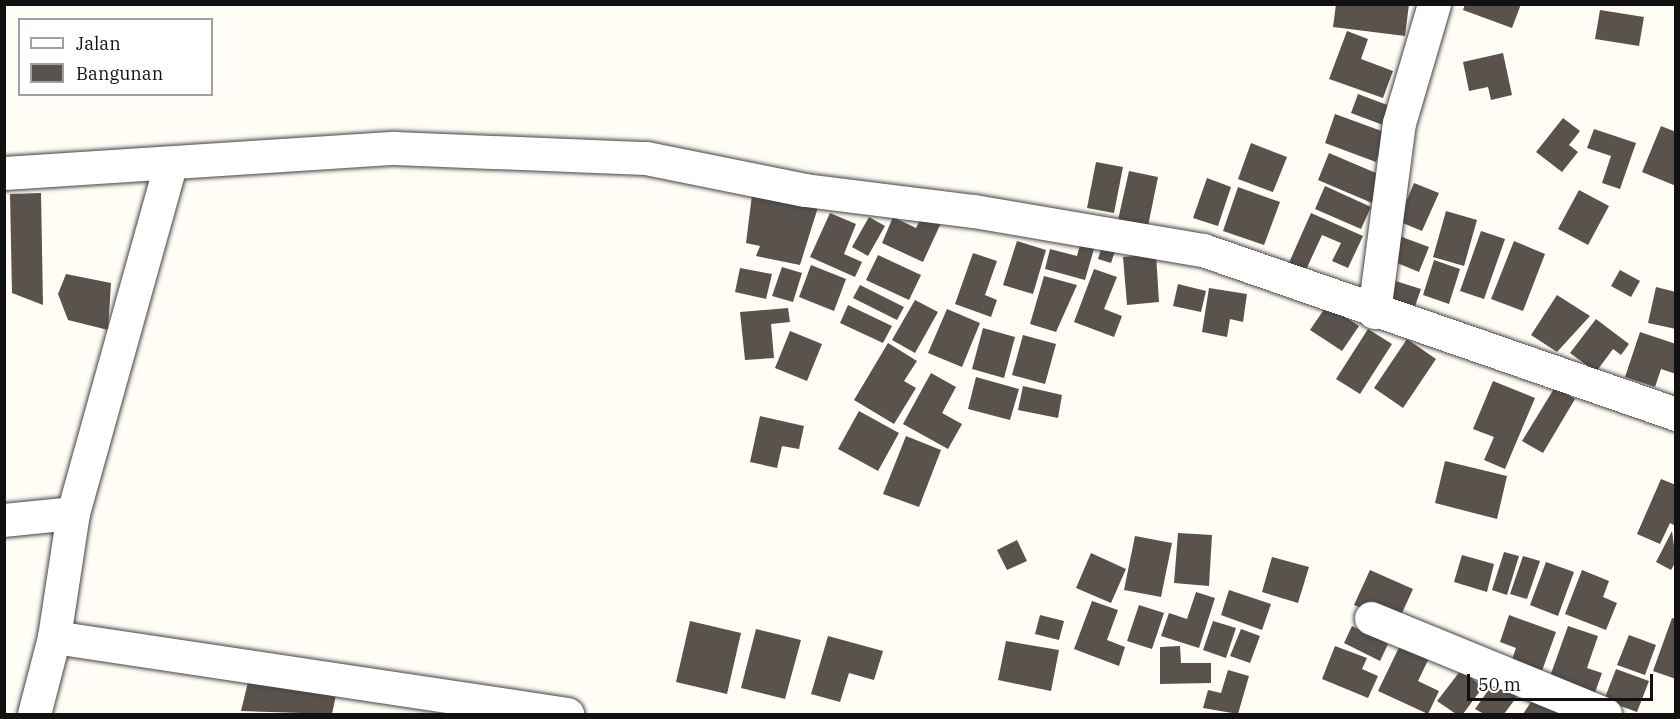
<!DOCTYPE html>
<style>
body{margin:0}
#map{position:relative;width:1680px;height:719px;overflow:hidden;background:#fffdf5;font-family:"IBM Plex Serif",serif}
div>[style]{position:absolute}
.building>*{inset:0;background:#5a524d}
.roads{filter:drop-shadow(0 0 2px #444) drop-shadow(0 0 2px #444)}
.minor>*{height:33px;margin:-16.5px;padding:0 16.5px;transform-origin:16.5px;border-radius:16.5px;background:#fff}
span{translate:-50% -50%;white-space:nowrap;text-align:center;line-height:1.15;-webkit-text-stroke:6px #fff;paint-order:stroke}
.frame{position:absolute;inset:0;border:6px solid #111;pointer-events:none}
.legend{position:absolute;left:18px;top:18px;width:195px;height:78px;box-sizing:border-box;background:#fff;border:2px solid #a0a0a0;margin:0;padding:8px 10px;list-style:none;font-size:18px;color:#111}
.legend li{display:flex;align-items:center;gap:12px;height:30px}
.legend b{width:30px;border:2px solid #a0a0a0}
.scale{position:absolute;left:1467px;top:674px;width:186px;height:27px;box-sizing:border-box;border:3px solid #111;border-top:0;padding-left:8px;font-size:18px;line-height:21px;white-space:nowrap;color:#111;-webkit-text-stroke:4px #fff;paint-order:stroke}
</style>
<div id="map">
<div class="building">
<i style="clip-path:polygon(1336px 4px,1409px 4px,1405px 36px,1333px 27px)"></i>
<i style="clip-path:polygon(1465px 4px,1521px 4px,1512px 28px,1463px 10px)"></i>
<i style="clip-path:polygon(1600px 10px,1644px 17px,1639px 46px,1595px 39px)"></i>
<i style="clip-path:polygon(1347px 31px,1368px 39px,1361px 59px,1393px 71px,1383px 98px,1329px 79px)"></i>
<i style="clip-path:polygon(1503px 53px,1512px 95px,1491px 100px,1488px 87px,1469px 91px,1463px 62px)"></i>
<i style="clip-path:polygon(1358px 94px,1390px 106px,1383px 125px,1351px 113px)"></i>
<i style="clip-path:polygon(1335px 114px,1387px 133px,1376px 162px,1325px 143px)"></i>
<i style="clip-path:polygon(1563px 118px,1580px 131px,1569px 145px,1578px 152px,1562px 172px,1536px 152px)"></i>
<i style="clip-path:polygon(1661px 126px,1676px 132px,1676px 186px,1642px 172px)"></i>
<i style="clip-path:polygon(1594px 129px,1636px 143px,1620px 189px,1602px 183px,1611px 156px,1587px 148px)"></i>
<i style="clip-path:polygon(1251px 143px,1287px 157px,1273px 192px,1238px 179px)"></i>
<i style="clip-path:polygon(1329px 153px,1383px 176px,1372px 203px,1318px 180px)"></i>
<i style="clip-path:polygon(1096px 162px,1123px 167px,1114px 213px,1087px 208px)"></i>
<i style="clip-path:polygon(1129px 171px,1158px 177px,1148px 226px,1118px 220px)"></i>
<i style="clip-path:polygon(1207px 178px,1231px 187px,1218px 226px,1193px 218px)"></i>
<i style="clip-path:polygon(1414px 183px,1439px 193px,1422px 231px,1398px 221px)"></i>
<i style="clip-path:polygon(1325px 186px,1371px 207px,1361px 229px,1315px 209px)"></i>
<i style="clip-path:polygon(1238px 187px,1280px 202px,1264px 245px,1223px 231px)"></i>
<i style="clip-path:polygon(1579px 190px,1609px 206px,1588px 245px,1558px 229px)"></i>
<i style="clip-path:polygon(41px 193px,43px 305px,12px 293px,10px 194px)"></i>
<i style="clip-path:polygon(752px 195px,819px 204px,800px 265px,756px 256px,760px 246px,746px 243px)"></i>
<i style="clip-path:polygon(1446px 211px,1477px 220px,1464px 266px,1433px 257px)"></i>
<i style="clip-path:polygon(830px 213px,856px 224px,844px 254px,862px 262px,855px 277px,810px 257px)"></i>
<i style="clip-path:polygon(1311px 213px,1363px 236px,1348px 268px,1332px 261px,1341px 243px,1322px 235px,1305px 272px,1288px 265px)"></i>
<i style="clip-path:polygon(923px 214px,941px 223px,923px 262px,882px 243px,893px 217px,916px 228px)"></i>
<i style="clip-path:polygon(869px 217px,885px 226px,868px 256px,852px 247px)"></i>
<i style="clip-path:polygon(1481px 231px,1505px 239px,1484px 299px,1460px 291px)"></i>
<i style="clip-path:polygon(1394px 234px,1429px 247px,1419px 272px,1385px 258px)"></i>
<i style="clip-path:polygon(1082px 238px,1096px 242px,1085px 280px,1045px 269px,1050px 249px,1077px 256px)"></i>
<i style="clip-path:polygon(1104px 240px,1117px 245px,1111px 263px,1098px 259px)"></i>
<i style="clip-path:polygon(1017px 241px,1046px 250px,1033px 294px,1003px 285px)"></i>
<i style="clip-path:polygon(1514px 241px,1545px 254px,1523px 311px,1491px 299px)"></i>
<i style="clip-path:polygon(973px 253px,997px 261px,985px 295px,997px 300px,991px 317px,955px 304px)"></i>
<i style="clip-path:polygon(1156px 254px,1159px 302px,1127px 305px,1123px 257px)"></i>
<i style="clip-path:polygon(878px 255px,921px 275px,909px 300px,866px 280px)"></i>
<i style="clip-path:polygon(1434px 260px,1460px 269px,1449px 304px,1423px 295px)"></i>
<i style="clip-path:polygon(811px 265px,846px 279px,834px 311px,799px 297px)"></i>
<i style="clip-path:polygon(782px 267px,802px 273px,793px 302px,772px 296px)"></i>
<i style="clip-path:polygon(740px 268px,772px 274px,766px 299px,735px 292px)"></i>
<i style="clip-path:polygon(1094px 269px,1117px 277px,1104px 309px,1122px 316px,1114px 337px,1074px 322px)"></i>
<i style="clip-path:polygon(1620px 270px,1640px 281px,1631px 297px,1611px 286px)"></i>
<i style="clip-path:polygon(66px 274px,111px 283px,108px 330px,68px 320px,58px 294px)"></i>
<i style="clip-path:polygon(1044px 276px,1077px 285px,1056px 332px,1030px 324px)"></i>
<i style="clip-path:polygon(1386px 278px,1421px 289px,1414px 309px,1379px 297px)"></i>
<i style="clip-path:polygon(1178px 284px,1206px 291px,1201px 312px,1173px 306px)"></i>
<i style="clip-path:polygon(860px 285px,904px 307px,897px 320px,853px 298px)"></i>
<i style="clip-path:polygon(1656px 287px,1676px 292px,1676px 329px,1648px 323px)"></i>
<i style="clip-path:polygon(1209px 288px,1247px 294px,1243px 322px,1230px 319px,1227px 337px,1202px 332px)"></i>
<i style="clip-path:polygon(1557px 295px,1590px 316px,1557px 352px,1531px 335px)"></i>
<i style="clip-path:polygon(915px 300px,938px 312px,915px 353px,892px 340px)"></i>
<i style="clip-path:polygon(848px 305px,892px 326px,883px 343px,840px 323px)"></i>
<i style="clip-path:polygon(1327px 305px,1359px 326px,1342px 351px,1310px 330px)"></i>
<i style="clip-path:polygon(788px 308px,790px 322px,771px 324px,774px 358px,745px 360px,740px 312px)"></i>
<i style="clip-path:polygon(947px 309px,980px 323px,962px 367px,928px 353px)"></i>
<i style="clip-path:polygon(1596px 319px,1629px 344px,1621px 355px,1613px 349px,1596px 372px,1570px 353px)"></i>
<i style="clip-path:polygon(983px 328px,1015px 337px,1004px 378px,972px 369px)"></i>
<i style="clip-path:polygon(1368px 329px,1392px 344px,1360px 394px,1336px 379px)"></i>
<i style="clip-path:polygon(790px 331px,822px 344px,807px 381px,775px 368px)"></i>
<i style="clip-path:polygon(1640px 332px,1676px 344px,1676px 374px,1661px 369px,1655px 387px,1625px 377px)"></i>
<i style="clip-path:polygon(1023px 335px,1056px 344px,1045px 384px,1012px 375px)"></i>
<i style="clip-path:polygon(1407px 339px,1436px 359px,1403px 408px,1374px 388px)"></i>
<i style="clip-path:polygon(888px 343px,917px 361px,904px 381px,916px 388px,894px 424px,854px 400px)"></i>
<i style="clip-path:polygon(931px 373px,956px 387px,942px 413px,962px 424px,948px 449px,903px 424px)"></i>
<i style="clip-path:polygon(976px 377px,1019px 389px,1010px 420px,968px 409px)"></i>
<i style="clip-path:polygon(1493px 381px,1535px 398px,1505px 469px,1484px 460px,1494px 437px,1473px 429px)"></i>
<i style="clip-path:polygon(1023px 386px,1062px 395px,1058px 418px,1018px 410px)"></i>
<i style="clip-path:polygon(1555px 387px,1575px 399px,1543px 453px,1522px 441px)"></i>
<i style="clip-path:polygon(859px 411px,899px 433px,878px 471px,838px 449px)"></i>
<i style="clip-path:polygon(760px 416px,804px 426px,799px 449px,782px 446px,777px 468px,750px 462px)"></i>
<i style="clip-path:polygon(906px 436px,941px 450px,919px 507px,883px 494px)"></i>
<i style="clip-path:polygon(1445px 461px,1507px 476px,1497px 519px,1435px 503px)"></i>
<i style="clip-path:polygon(1661px 479px,1676px 485px,1676px 526px,1670px 523px,1660px 544px,1637px 534px)"></i>
<i style="clip-path:polygon(1672px 531px,1676px 561px,1671px 570px,1656px 562px)"></i>
<i style="clip-path:polygon(1178px 533px,1212px 535px,1209px 586px,1174px 583px)"></i>
<i style="clip-path:polygon(1135px 536px,1172px 543px,1161px 597px,1124px 590px)"></i>
<i style="clip-path:polygon(1017px 540px,1027px 561px,1007px 570px,997px 550px)"></i>
<i style="clip-path:polygon(1504px 552px,1519px 556px,1507px 595px,1492px 590px)"></i>
<i style="clip-path:polygon(1091px 553px,1126px 569px,1111px 603px,1076px 588px)"></i>
<i style="clip-path:polygon(1462px 555px,1494px 564px,1487px 592px,1454px 582px)"></i>
<i style="clip-path:polygon(1523px 556px,1540px 561px,1527px 599px,1510px 594px)"></i>
<i style="clip-path:polygon(1272px 557px,1309px 567px,1298px 603px,1262px 592px)"></i>
<i style="clip-path:polygon(1546px 562px,1574px 572px,1558px 616px,1530px 605px)"></i>
<i style="clip-path:polygon(1370px 570px,1413px 589px,1397px 624px,1354px 605px)"></i>
<i style="clip-path:polygon(1582px 570px,1609px 581px,1603px 597px,1617px 603px,1606px 630px,1565px 614px)"></i>
<i style="clip-path:polygon(1229px 590px,1271px 604px,1262px 630px,1221px 615px)"></i>
<i style="clip-path:polygon(1196px 592px,1215px 598px,1199px 648px,1161px 636px,1169px 613px,1187px 619px)"></i>
<i style="clip-path:polygon(1092px 601px,1118px 610px,1107px 640px,1125px 647px,1119px 666px,1074px 649px)"></i>
<i style="clip-path:polygon(1139px 605px,1164px 613px,1152px 649px,1127px 641px)"></i>
<i style="clip-path:polygon(1040px 615px,1064px 621px,1059px 640px,1035px 634px)"></i>
<i style="clip-path:polygon(1509px 615px,1556px 632px,1539px 679px,1509px 668px,1516px 648px,1500px 642px)"></i>
<i style="clip-path:polygon(1672px 618px,1676px 619px,1676px 679px,1653px 671px)"></i>
<i style="clip-path:polygon(690px 621px,741px 633px,727px 694px,676px 682px)"></i>
<i style="clip-path:polygon(1213px 621px,1236px 628px,1226px 658px,1203px 650px)"></i>
<i style="clip-path:polygon(1352px 626px,1388px 644px,1380px 661px,1344px 643px)"></i>
<i style="clip-path:polygon(1568px 626px,1598px 636px,1587px 668px,1602px 673px,1593px 698px,1548px 682px)"></i>
<i style="clip-path:polygon(756px 629px,801px 640px,785px 699px,741px 688px)"></i>
<i style="clip-path:polygon(1241px 629px,1260px 636px,1250px 663px,1230px 656px)"></i>
<i style="clip-path:polygon(1629px 635px,1656px 645px,1645px 675px,1617px 665px)"></i>
<i style="clip-path:polygon(828px 636px,883px 651px,874px 680px,849px 673px,840px 702px,811px 694px)"></i>
<i style="clip-path:polygon(1403px 639px,1432px 652px,1418px 681px,1439px 691px,1428px 714px,1378px 691px)"></i>
<i style="clip-path:polygon(1006px 641px,1059px 650px,1051px 691px,998px 680px)"></i>
<i style="clip-path:polygon(1180px 646px,1181px 663px,1211px 663px,1211px 683px,1160px 684px,1160px 647px)"></i>
<i style="clip-path:polygon(1335px 646px,1367px 658px,1362px 669px,1378px 676px,1368px 698px,1322px 679px)"></i>
<i style="clip-path:polygon(1616px 669px,1649px 681px,1637px 712px,1604px 700px)"></i>
<i style="clip-path:polygon(1228px 670px,1249px 676px,1238px 714px,1203px 708px,1208px 690px,1221px 693px)"></i>
<i style="clip-path:polygon(1461px 670px,1483px 687px,1463px 714px,1456px 714px,1437px 701px)"></i>
<i style="clip-path:polygon(250px 674px,336px 695px,332px 714px,241px 711px)"></i>
<i style="clip-path:polygon(1497px 678px,1519px 694px,1504px 714px,1484px 714px,1475px 709px)"></i>
<i style="clip-path:polygon(1535px 696px,1558px 711px,1556px 714px,1523px 714px)"></i>
</div>
<div class="roads">
<div class="minor">
<i style="left:4px;top:173px;width:391px;rotate:-3.7deg"></i>
<i style="left:394px;top:148px;width:252px;rotate:2.3deg"></i>
<i style="left:646px;top:158px;width:162px;rotate:11.4deg"></i>
<i style="left:805px;top:190px;width:170px;rotate:7.1deg"></i>
<i style="left:974px;top:211px;width:232px;rotate:9.7deg"></i>
<i style="left:1203px;top:250px;width:501px;rotate:19.12deg"></i>
<i style="left:1374px;top:312px;width:191px;rotate:-82.5deg"></i>
<i style="left:1399px;top:123px;width:124px;rotate:-73.6deg"></i>
<i style="left:4px;top:520px;width:69px;rotate:-5.8deg"></i>
<i style="left:1371px;top:618px;width:253px;rotate:22.3deg"></i>
<i style="left:54px;top:637px;width:519px;rotate:8.54deg"></i>
<i style="left:34px;top:714px;width:80px;rotate:-75.4deg"></i>
<i style="left:54px;top:637px;width:125px;rotate:-81.3deg"></i>
<i style="left:73px;top:513px;width:361px;rotate:-74.4deg"></i>
</div>
</div>
<div class="frame"></div>
<ul class="legend">
<li><b style="height:8px;background:#fff"></b>Jalan</li>
<li><b style="height:16px;background:#5a524d"></b>Bangunan</li>
</ul>
<div class="scale">50 m</div>
</div>
